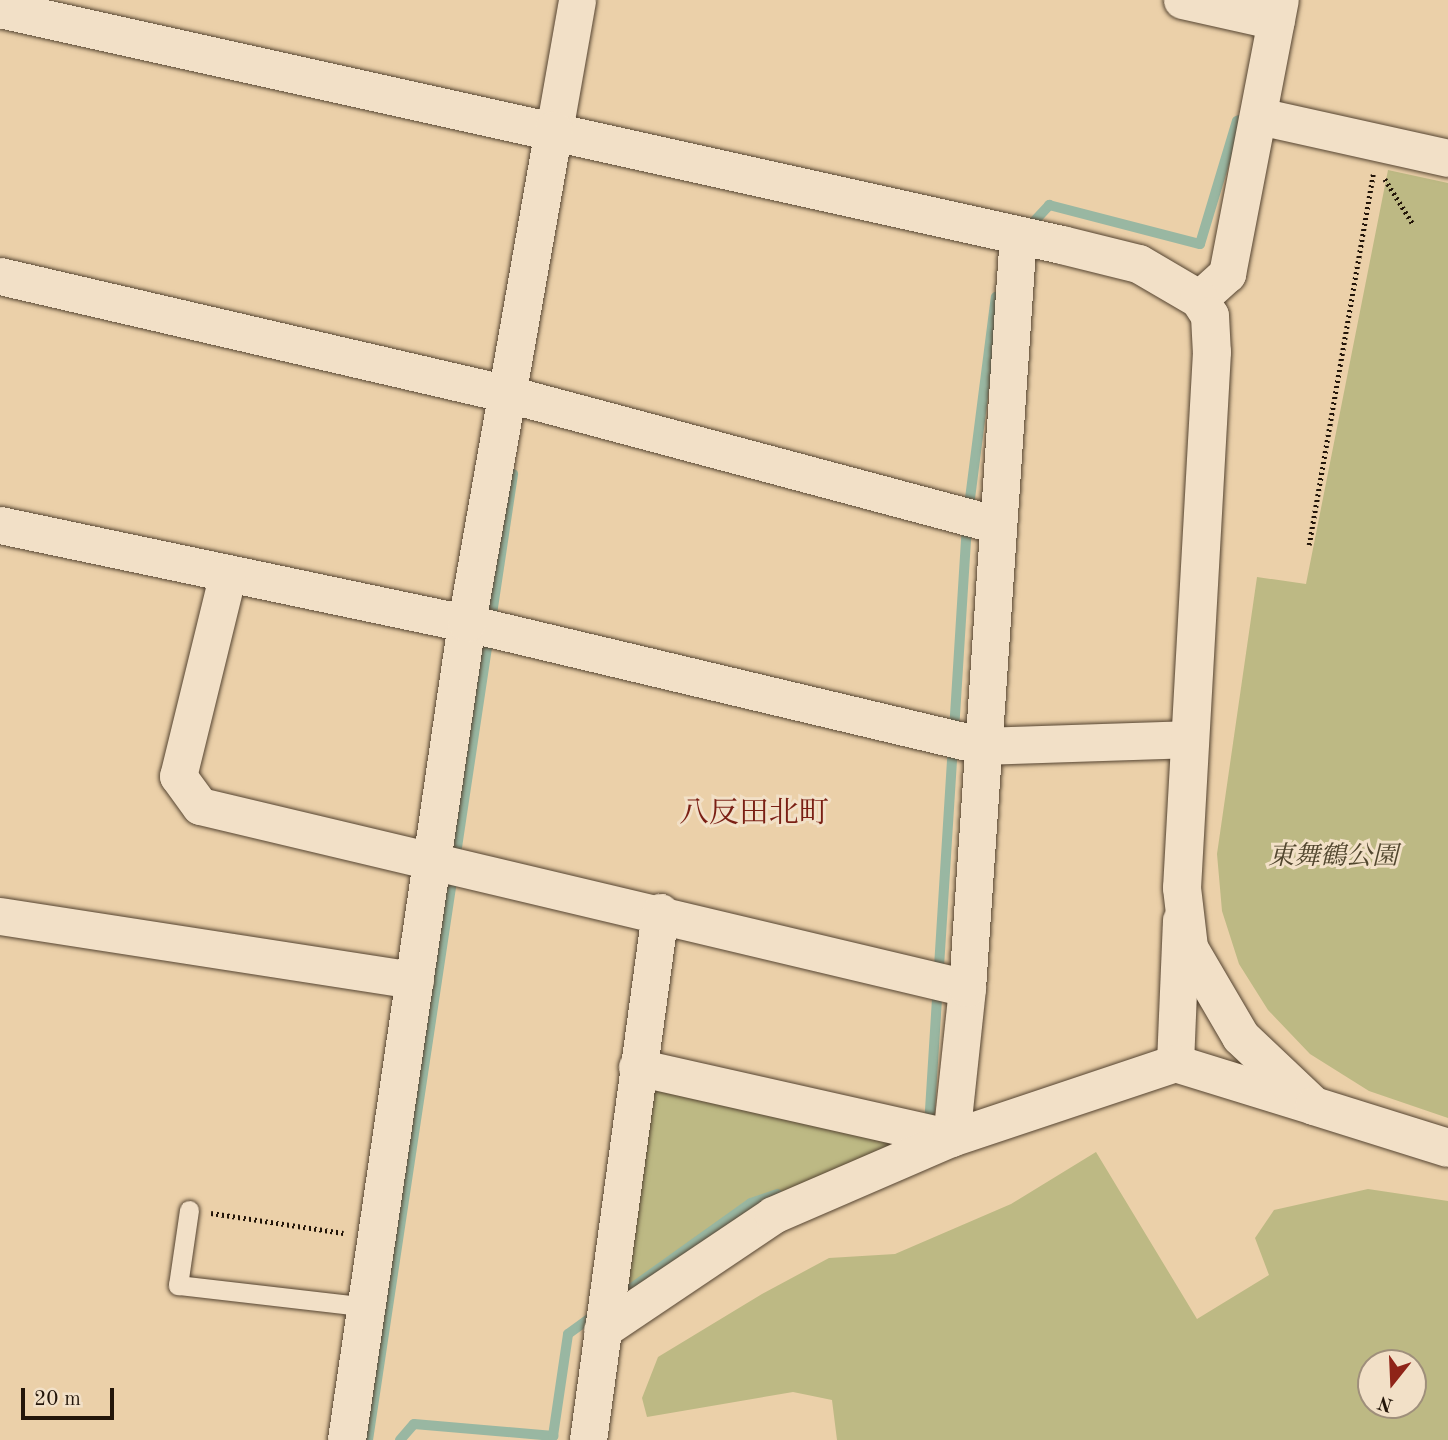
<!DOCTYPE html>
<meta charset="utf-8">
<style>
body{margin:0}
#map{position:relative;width:1448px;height:1440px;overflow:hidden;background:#ebd0a9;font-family:"Old Standard TT","Noto Serif JP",serif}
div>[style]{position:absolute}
.green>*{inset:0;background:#bdb984}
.stream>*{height:10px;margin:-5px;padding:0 5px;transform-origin:5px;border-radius:5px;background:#99b7a2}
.path>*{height:4.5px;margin-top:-2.25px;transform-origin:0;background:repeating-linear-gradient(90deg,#231509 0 2px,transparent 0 5.5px)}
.roads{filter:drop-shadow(0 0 2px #554431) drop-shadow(0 0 2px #554431)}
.service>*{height:19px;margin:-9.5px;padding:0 9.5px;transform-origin:9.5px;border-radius:9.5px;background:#f2e0c7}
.minor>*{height:37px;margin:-18.5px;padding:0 18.5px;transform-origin:18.5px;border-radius:18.5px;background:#f2e0c7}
.tertiary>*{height:38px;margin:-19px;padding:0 19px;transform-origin:19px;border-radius:19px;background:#f2e0c7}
span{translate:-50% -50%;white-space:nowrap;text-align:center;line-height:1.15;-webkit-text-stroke:6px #f2e0c7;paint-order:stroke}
.park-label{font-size:26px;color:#51462e;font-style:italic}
.quarter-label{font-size:30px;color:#7a1f14}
.north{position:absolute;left:1357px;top:1349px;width:70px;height:70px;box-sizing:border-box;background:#f2e0c7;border:2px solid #9f8f7b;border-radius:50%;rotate:198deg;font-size:19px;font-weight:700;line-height:28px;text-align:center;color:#231509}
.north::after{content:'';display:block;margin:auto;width:24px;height:32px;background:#8f2418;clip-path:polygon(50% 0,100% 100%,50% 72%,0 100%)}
.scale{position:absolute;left:21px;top:1388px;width:93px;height:32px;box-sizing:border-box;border:4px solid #231509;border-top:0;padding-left:9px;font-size:21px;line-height:24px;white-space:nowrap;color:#231509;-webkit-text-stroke:5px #f2e0c7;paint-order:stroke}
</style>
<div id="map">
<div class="green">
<i style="clip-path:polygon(1388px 170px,1448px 183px,1448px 1118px,1369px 1091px,1310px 1054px,1268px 1010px,1239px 964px,1222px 911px,1217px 854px,1257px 577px,1306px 584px)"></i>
<i style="clip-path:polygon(651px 1083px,917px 1143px,616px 1309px)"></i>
<i style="clip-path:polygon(evenodd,1096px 1152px,1197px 1319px,1269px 1275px,1255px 1238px,1274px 1210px,1368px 1189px,1448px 1201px,1448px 1440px,837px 1440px,832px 1400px,793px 1392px,647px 1417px,642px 1398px,658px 1357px,762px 1294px,829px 1258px,895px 1254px,1011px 1204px,1096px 1152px,1371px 1363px,1413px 1363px,1413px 1405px,1371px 1405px,1371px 1363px)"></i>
</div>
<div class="stream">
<i style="left:1027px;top:229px;width:33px;rotate:-47deg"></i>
<i style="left:1049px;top:205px;width:156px;rotate:14.5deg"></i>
<i style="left:1200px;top:244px;width:128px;rotate:-73.3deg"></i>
<i style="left:1237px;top:121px;width:14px;rotate:-21deg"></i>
<i style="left:954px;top:731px;width:209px;rotate:-86.4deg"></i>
<i style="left:967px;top:522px;width:227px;rotate:-82.7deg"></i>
<i style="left:929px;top:1126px;width:381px;rotate:-86.4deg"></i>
<i style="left:629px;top:1290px;width:150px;rotate:-35.5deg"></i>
<i style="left:751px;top:1203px;width:28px;rotate:-19deg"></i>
<i style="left:368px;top:1440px;width:977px;rotate:-81.46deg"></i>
<i style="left:400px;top:1440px;width:21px;rotate:-49deg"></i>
<i style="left:414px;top:1424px;width:140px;rotate:4.9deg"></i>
<i style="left:553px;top:1436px;width:103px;rotate:-81.6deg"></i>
<i style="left:568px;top:1334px;width:32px;rotate:-36deg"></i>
</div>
<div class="path">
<i style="left:1385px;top:179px;width:53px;rotate:58.1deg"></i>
<i style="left:1309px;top:545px;width:376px;rotate:-80.2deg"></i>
<i style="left:211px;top:1213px;width:134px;rotate:8.6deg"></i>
</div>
<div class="roads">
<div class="service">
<i style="left:189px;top:1210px;width:76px;rotate:98.3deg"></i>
<i style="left:178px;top:1285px;width:190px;rotate:6.6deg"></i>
</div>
<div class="minor">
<i style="left:1182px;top:0;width:96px;rotate:12.6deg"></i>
<i style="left:1259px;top:116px;width:194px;rotate:12.5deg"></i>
<i style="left:554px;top:131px;width:133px;rotate:-80deg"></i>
<i style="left:0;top:276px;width:522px;rotate:13.08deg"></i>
<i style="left:508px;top:394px;width:507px;rotate:14.97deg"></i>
<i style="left:1199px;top:299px;width:38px;rotate:-42deg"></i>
<i style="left:1227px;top:274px;width:279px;rotate:-79.1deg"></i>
<i style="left:0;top:525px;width:477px;rotate:11.9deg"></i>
<i style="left:467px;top:623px;width:531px;rotate:13.38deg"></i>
<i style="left:984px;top:746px;width:206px;rotate:-1.9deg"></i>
<i style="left:227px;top:577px;width:205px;rotate:103.8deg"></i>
<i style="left:178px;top:776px;width:37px;rotate:54deg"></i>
<i style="left:200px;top:806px;width:788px;rotate:13.35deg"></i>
<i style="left:0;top:916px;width:420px;rotate:8.8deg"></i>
<i style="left:1175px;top:1063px;width:143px;rotate:-87.6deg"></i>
<i style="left:637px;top:1067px;width:322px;rotate:12.7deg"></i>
<i style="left:951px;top:1138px;width:151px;rotate:-83.9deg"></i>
<i style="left:967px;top:988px;width:755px;rotate:-86.13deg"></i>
<i style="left:602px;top:1330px;width:206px;rotate:-33.9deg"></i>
<i style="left:773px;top:1215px;width:194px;rotate:-23.4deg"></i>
<i style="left:951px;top:1138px;width:236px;rotate:-18.5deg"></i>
<i style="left:1175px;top:1063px;width:145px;rotate:17.2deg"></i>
<i style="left:588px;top:1440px;width:533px;rotate:-82.23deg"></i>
</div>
<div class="tertiary">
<i style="left:0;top:9px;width:1088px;rotate:12.53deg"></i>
<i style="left:1062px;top:245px;width:79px;rotate:13.9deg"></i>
<i style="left:1139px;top:264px;width:69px;rotate:30.3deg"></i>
<i style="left:1199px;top:299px;width:20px;rotate:57deg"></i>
<i style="left:1210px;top:316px;width:36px;rotate:87deg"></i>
<i style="left:1212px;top:352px;width:537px;rotate:93.2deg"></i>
<i style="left:1182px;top:888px;width:60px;rotate:83.3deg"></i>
<i style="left:1189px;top:948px;width:103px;rotate:59.7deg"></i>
<i style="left:1241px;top:1037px;width:100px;rotate:43.4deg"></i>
<i style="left:1314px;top:1106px;width:140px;rotate:17.4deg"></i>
<i style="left:347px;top:1440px;width:826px;rotate:-81.64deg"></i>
<i style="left:467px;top:623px;width:500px;rotate:-80deg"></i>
</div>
</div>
<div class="park-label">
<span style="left:1333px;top:858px">東舞鶴公園</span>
</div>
<div class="quarter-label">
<span style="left:754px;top:814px">八反田北町</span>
</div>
<div class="north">N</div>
<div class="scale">20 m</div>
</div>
